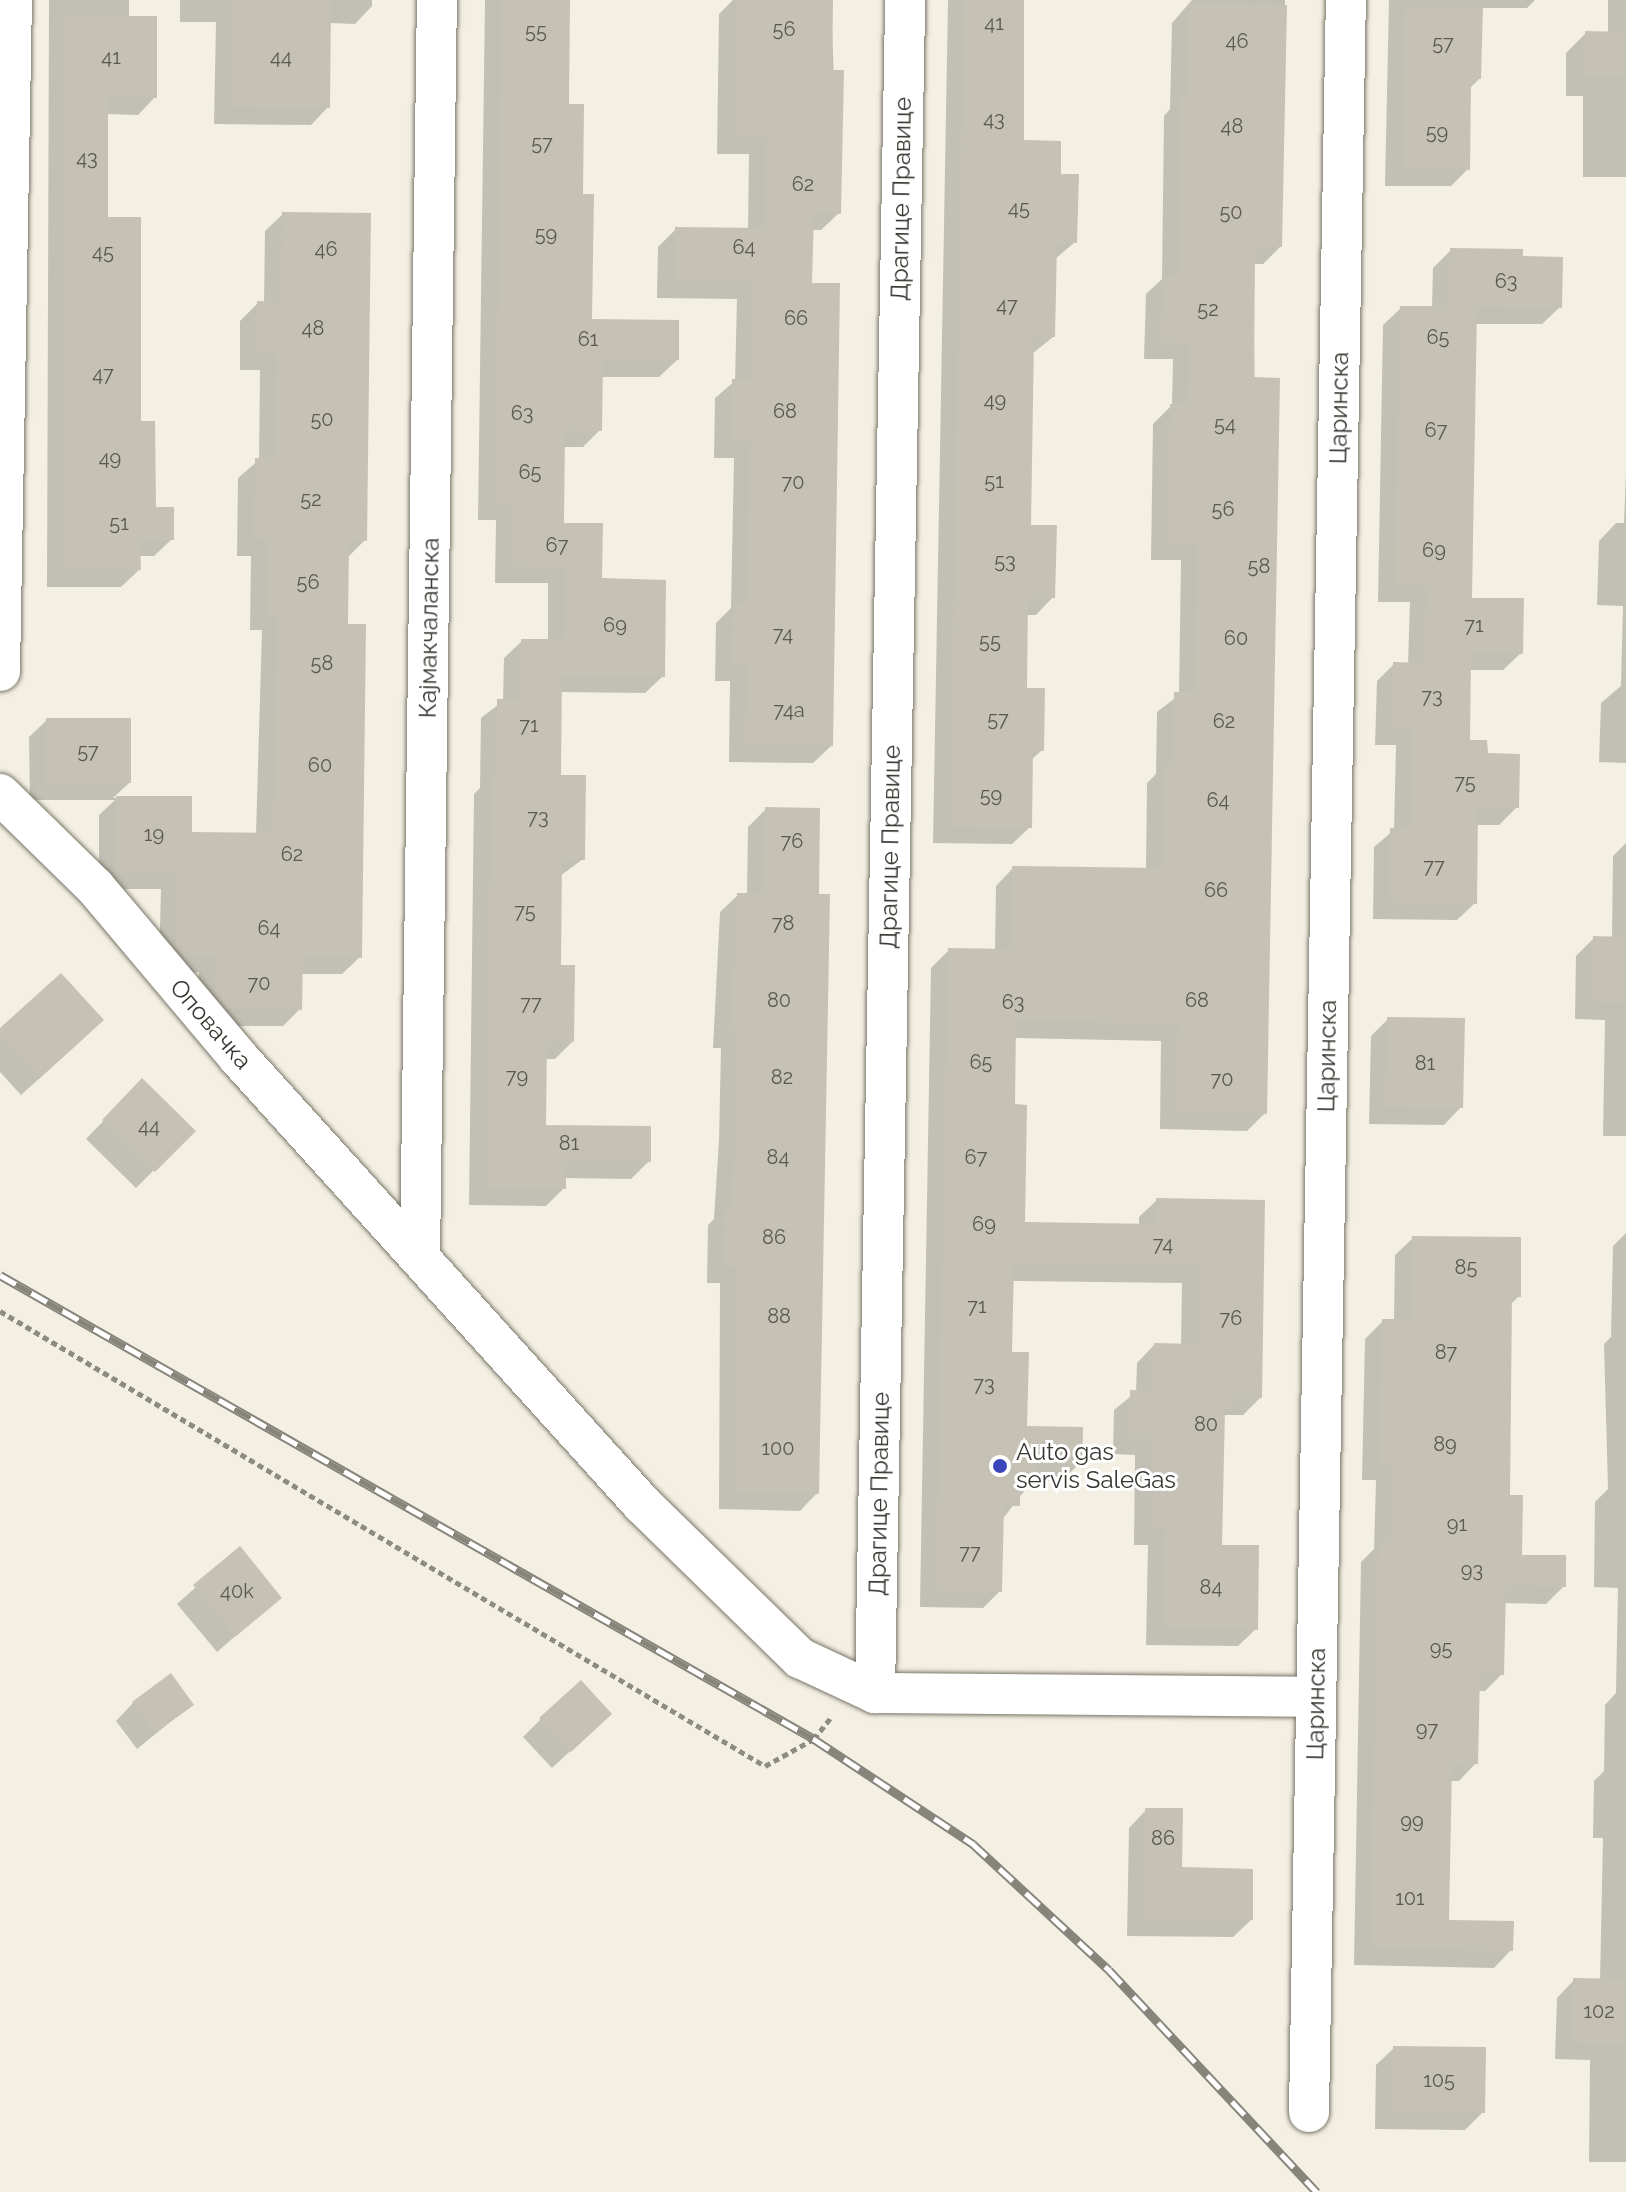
<!DOCTYPE html>
<meta charset="utf-8">
<style>
body{margin:0}
#map{position:relative;width:1626px;height:2192px;overflow:hidden;background:#f3efe2;font-family:Raleway,sans-serif}
div>[style]{position:absolute}
.shadow>*{inset:0;background:#0003}
.building>*{inset:0;background:#c5c1b4}
.path>*{height:5px;margin-top:-2.5px;transform-origin:0;background:repeating-linear-gradient(90deg,#8e8b83 0 6px,transparent 0 10px)}
.roads{filter:drop-shadow(0 0 2px #7a766a) drop-shadow(0 0 2px #7a766a)}
.minor>*{height:40px;margin:-20px;padding:0 20px;transform-origin:20px;border-radius:20px;background:#fff}
.rail>*{height:9px;margin-top:-4.5px;transform-origin:0;background:repeating-linear-gradient(90deg,#fff 0 18px,#87847b 0 36px);box-sizing:border-box;border-block:2px solid #87847b}
.dots>*{width:22px;height:22px;translate:-50% -50%;box-sizing:border-box;border:4px solid #fff;border-radius:50%}
span{translate:-50% -50%;white-space:nowrap;text-align:center;line-height:1.15;-webkit-text-stroke:6px #fff;paint-order:stroke}
.number-label{font-size:20px;color:#5b5952}
.number-label span{-webkit-text-stroke-width:0}
.street-label{font-size:24px;color:#383631}
.poi-label{font-size:24px;color:#383631}
.left{translate:0 -50%;text-align:left}
</style>
<div id="map">
<div class="shadow">
<i style="clip-path:polygon(49px 0,129px 0,129px 18px,155px 97px,138px 115px,106px 114px,106px 219px,154px 509px,172px 539px,154px 556px,139px 556px,139px 570px,121px 587px,47px 587px)"></i>
<i style="clip-path:polygon(180px 0,372px 0,372px 6px,355px 24px,329px 23px,328px 107px,311px 125px,214px 124px,216px 22px,180px 22px)"></i>
<i style="clip-path:polygon(485px 0,568px 0,567px 106px,581px 196px,590px 321px,677px 360px,659px 377px,601px 377px,600px 430px,583px 447px,563px 447px,562px 525px,663px 676px,645px 693px,560px 692px,559px 777px,583px 859px,560px 876px,559px 967px,572px 1042px,555px 1059px,545px 1059px,544px 1127px,649px 1161px,631px 1179px,564px 1178px,564px 1188px,546px 1206px,469px 1205px,474px 794px,480px 788px,481px 718px,503px 701px,504px 658px,522px 641px,548px 641px,548px 583px,495px 583px,496px 520px,478px 520px)"></i>
<i style="clip-path:polygon(733px 0,831px 0,839px 213px,821px 230px,812px 230px,810px 285px,831px 746px,813px 763px,729px 762px,730px 681px,715px 681px,716px 623px,731px 608px,734px 458px,714px 458px,715px 398px,735px 381px,737px 299px,657px 298px,658px 247px,676px 229px,748px 230px,749px 154px,717px 154px,719px 14px)"></i>
<i style="clip-path:polygon(948px 0,1023px 0,1022px 142px,1059px 176px,1075px 242px,1054px 260px,1053px 337px,1032px 354px,1029px 527px,1053px 597px,1036px 615px,1025px 615px,1025px 690px,1042px 750px,1030px 761px,1030px 827px,1012px 844px,933px 843px)"></i>
<i style="clip-path:polygon(1192px 0,1285px 0,1280px 247px,1263px 264px,1253px 264px,1265px 1113px,1247px 1131px,1160px 1129px,1161px 1041px,1014px 1038px,1013px 1106px,1023px 1224px,1139px 1226px,1139px 1217px,1157px 1200px,1263px 1202px,1260px 1398px,1243px 1415px,1223px 1415px,1220px 1547px,1256px 1629px,1238px 1646px,1146px 1645px,1148px 1545px,1134px 1545px,1135px 1455px,1113px 1454px,1114px 1410px,1136px 1392px,1137px 1363px,1154px 1345px,1181px 1345px,1182px 1283px,1012px 1281px,1010px 1354px,1025px 1428px,1080px 1463px,1062px 1481px,1033px 1480px,1001px 1521px,1000px 1591px,983px 1608px,920px 1607px,931px 968px,949px 950px,995px 951px,996px 886px,1013px 868px,1146px 870px,1147px 783px,1156px 774px,1157px 712px,1179px 695px,1181px 560px,1151px 560px,1153px 424px,1172px 405px,1173px 359px,1144px 359px,1146px 294px,1162px 279px,1164px 116px,1170px 109px,1172px 23px)"></i>
<i style="clip-path:polygon(1389px 0,1535px 0,1527px 8px,1481px 8px,1479px 79px,1469px 89px,1468px 169px,1451px 186px,1385px 186px)"></i>
<i style="clip-path:polygon(1608px 0,1626px 0,1626px 177px,1583px 177px,1583px 96px,1566px 96px,1566px 53px,1586px 33px,1608px 34px)"></i>
<i style="clip-path:polygon(283px 214px,365px 540px,347px 558px,346px 626px,360px 957px,342px 974px,301px 974px,300px 1009px,283px 1026px,210px 1026px,199px 1012px,199px 972px,165px 972px,159px 965px,161px 889px,99px 889px,99px 815px,115px 800px,30px 800px,29px 737px,47px 720px,129px 783px,113px 798px,190px 798px,190px 834px,256px 834px,262px 630px,250px 630px,251px 556px,237px 556px,238px 478px,259px 460px,260px 370px,240px 370px,240px 321px,258px 303px,264px 303px,265px 231px)"></i>
<i style="clip-path:polygon(1451px 250px,1521px 258px,1560px 307px,1542px 324px,1475px 324px,1470px 600px,1521px 653px,1503px 670px,1469px 670px,1467px 742px,1486px 755px,1517px 807px,1499px 825px,1476px 825px,1475px 903px,1457px 920px,1373px 919px,1374px 847px,1394px 830px,1396px 745px,1375px 745px,1377px 681px,1394px 664px,1408px 664px,1410px 602px,1378px 602px,1383px 325px,1401px 308px,1432px 308px,1433px 268px)"></i>
<i style="clip-path:polygon(1626px 472px,1626px 763px,1599px 762px,1601px 703px,1621px 686px,1623px 606px,1597px 605px,1599px 541px,1616px 523px,1624px 523px)"></i>
<i style="clip-path:polygon(766px 809px,817px 1493px,800px 1511px,719px 1509px,720px 1283px,707px 1283px,708px 1225px,714px 1219px,719px 1140px,721px 1048px,713px 1048px,720px 912px,738px 895px,747px 895px,748px 827px)"></i>
<i style="clip-path:polygon(1626px 843px,1626px 1136px,1603px 1136px,1605px 1020px,1575px 1019px,1576px 956px,1594px 938px,1612px 938px,1613px 856px)"></i>
<i style="clip-path:polygon(1388px 1019px,1461px 1107px,1444px 1125px,1369px 1124px,1371px 1036px)"></i>
<i style="clip-path:polygon(0 1030px,84px 1038px,21px 1095px,0 1072px)"></i>
<i style="clip-path:polygon(142px 1081px,193px 1131px,136px 1188px,86px 1139px)"></i>
<i style="clip-path:polygon(1626px 1233px,1626px 2162px,1589px 2162px,1590px 2060px,1555px 2059px,1557px 1998px,1574px 1980px,1600px 1981px,1603px 1838px,1593px 1838px,1594px 1781px,1604px 1771px,1605px 1705px,1616px 1693px,1618px 1588px,1594px 1587px,1595px 1502px,1608px 1489px,1604px 1344px,1611px 1337px,1613px 1246px)"></i>
<i style="clip-path:polygon(1413px 1238px,1519px 1296px,1510px 1305px,1508px 1497px,1520px 1557px,1564px 1586px,1546px 1604px,1504px 1603px,1502px 1674px,1485px 1691px,1478px 1691px,1476px 1763px,1459px 1781px,1449px 1781px,1446px 1922px,1511px 1950px,1494px 1968px,1354px 1965px,1361px 1562px,1374px 1549px,1376px 1480px,1362px 1480px,1365px 1339px,1383px 1321px,1394px 1321px,1395px 1255px)"></i>
<i style="clip-path:polygon(239px 1549px,279px 1598px,217px 1652px,177px 1604px)"></i>
<i style="clip-path:polygon(133px 1703px,191px 1705px,137px 1749px,116px 1721px)"></i>
<i style="clip-path:polygon(541px 1719px,592px 1731px,552px 1768px,523px 1737px)"></i>
<i style="clip-path:polygon(1146px 1810px,1180px 1869px,1251px 1920px,1233px 1937px,1127px 1936px,1129px 1828px)"></i>
<i style="clip-path:polygon(1394px 2048px,1483px 2112px,1465px 2130px,1375px 2129px,1376px 2065px)"></i>
</div>
<div class="building">
<i style="clip-path:polygon(232px 0,331px 0,330px 108px,231px 107px)"></i>
<i style="clip-path:polygon(502px 0,570px 0,569px 104px,584px 104px,583px 194px,594px 194px,592px 319px,679px 320px,679px 360px,603px 360px,602px 431px,565px 430px,564px 523px,603px 523px,602px 578px,666px 580px,665px 677px,562px 676px,561px 775px,586px 775px,585px 860px,562px 860px,561px 965px,575px 965px,574px 1042px,547px 1042px,546px 1125px,651px 1126px,651px 1162px,566px 1161px,566px 1189px,486px 1188px,491px 774px,497px 774px,497px 699px,520px 699px,521px 639px,565px 639px,565px 567px,511px 566px,513px 504px,495px 503px)"></i>
<i style="clip-path:polygon(736px 0,833px 0,832px 70px,844px 70px,841px 214px,814px 213px,812px 283px,840px 283px,833px 746px,745px 745px,747px 665px,732px 664px,733px 603px,747px 604px,750px 441px,731px 441px,732px 379px,752px 379px,753px 282px,674px 281px,675px 227px,765px 228px,766px 137px,734px 137px)"></i>
<i style="clip-path:polygon(964px 0,1024px 0,1024px 140px,1061px 141px,1061px 174px,1079px 174px,1077px 243px,1057px 243px,1055px 337px,1034px 337px,1031px 525px,1057px 525px,1055px 598px,1028px 598px,1027px 688px,1045px 688px,1044px 751px,1033px 750px,1032px 828px,950px 827px)"></i>
<i style="clip-path:polygon(1188px 4px,1287px 5px,1282px 247px,1255px 247px,1254px 377px,1280px 378px,1267px 1114px,1176px 1113px,1178px 1024px,1016px 1020px,1015px 1104px,1027px 1105px,1025px 1222px,1156px 1224px,1156px 1198px,1265px 1200px,1262px 1398px,1232px 1398px,1232px 1409px,1225px 1409px,1222px 1545px,1259px 1545px,1258px 1630px,1162px 1628px,1165px 1528px,1150px 1528px,1152px 1438px,1129px 1438px,1130px 1390px,1152px 1391px,1154px 1343px,1198px 1344px,1199px 1266px,1014px 1264px,1012px 1352px,1029px 1352px,1027px 1426px,1083px 1427px,1082px 1464px,1036px 1464px,1035px 1487px,1020px 1487px,1020px 1506px,1004px 1506px,1002px 1592px,936px 1590px,948px 948px,1011px 949px,1012px 866px,1162px 868px,1164px 764px,1173px 764px,1174px 692px,1195px 693px,1198px 544px,1168px 543px,1170px 404px,1188px 404px,1190px 343px,1161px 342px,1163px 275px,1178px 275px,1180px 96px,1187px 96px)"></i>
<i style="clip-path:polygon(1405px 6px,1483px 7px,1481px 79px,1471px 79px,1470px 170px,1402px 169px)"></i>
<i style="clip-path:polygon(65px 16px,157px 16px,157px 98px,108px 98px,108px 217px,141px 217px,141px 421px,155px 421px,156px 507px,174px 507px,174px 540px,140px 540px,141px 570px,64px 570px)"></i>
<i style="clip-path:polygon(1585px 31px,1626px 32px,1626px 78px,1585px 77px)"></i>
<i style="clip-path:polygon(282px 212px,371px 213px,367px 541px,349px 540px,348px 624px,366px 624px,362px 958px,303px 956px,302px 1010px,228px 1009px,215px 994px,216px 956px,182px 955px,176px 947px,177px 872px,115px 872px,116px 796px,192px 796px,192px 832px,273px 833px,278px 614px,267px 614px,268px 539px,253px 539px,255px 458px,276px 458px,277px 354px,256px 353px,257px 301px,281px 302px)"></i>
<i style="clip-path:polygon(1450px 248px,1523px 249px,1523px 256px,1563px 257px,1562px 308px,1477px 307px,1472px 598px,1524px 598px,1523px 654px,1471px 653px,1470px 740px,1487px 740px,1488px 753px,1520px 754px,1519px 808px,1478px 808px,1477px 904px,1389px 902px,1390px 828px,1410px 828px,1412px 728px,1392px 728px,1393px 662px,1425px 663px,1426px 585px,1395px 585px,1400px 306px,1448px 306px)"></i>
<i style="clip-path:polygon(46px 718px,131px 718px,131px 783px,46px 784px)"></i>
<i style="clip-path:polygon(765px 807px,820px 808px,819px 894px,830px 894px,819px 1494px,736px 1492px,736px 1267px,724px 1267px,725px 1206px,731px 1206px,736px 1121px,737px 1031px,730px 1031px,731px 967px,736px 967px,737px 893px,763px 893px)"></i>
<i style="clip-path:polygon(1593px 936px,1626px 937px,1626px 1003px,1592px 1002px)"></i>
<i style="clip-path:polygon(61px 973px,104px 1020px,39px 1079px,0 1036px,0 1028px)"></i>
<i style="clip-path:polygon(1387px 1017px,1465px 1018px,1463px 1108px,1385px 1107px)"></i>
<i style="clip-path:polygon(142px 1078px,196px 1131px,155px 1172px,102px 1120px)"></i>
<i style="clip-path:polygon(1412px 1236px,1521px 1237px,1521px 1297px,1512px 1297px,1510px 1495px,1523px 1495px,1522px 1555px,1566px 1555px,1566px 1587px,1506px 1586px,1504px 1675px,1480px 1674px,1478px 1764px,1452px 1764px,1449px 1920px,1514px 1921px,1513px 1951px,1370px 1948px,1378px 1542px,1390px 1542px,1392px 1463px,1379px 1463px,1382px 1319px,1411px 1319px)"></i>
<i style="clip-path:polygon(240px 1546px,282px 1598px,235px 1637px,193px 1585px)"></i>
<i style="clip-path:polygon(171px 1673px,194px 1705px,155px 1733px,132px 1702px)"></i>
<i style="clip-path:polygon(581px 1680px,612px 1714px,571px 1752px,539px 1718px)"></i>
<i style="clip-path:polygon(1145px 1808px,1183px 1808px,1182px 1867px,1253px 1869px,1253px 1920px,1143px 1919px)"></i>
<i style="clip-path:polygon(1573px 1978px,1626px 1979px,1626px 2044px,1572px 2043px)"></i>
<i style="clip-path:polygon(1393px 2046px,1486px 2047px,1485px 2113px,1392px 2112px)"></i>
</div>
<div class="path">
<i style="left:0;top:1311px;width:890px;rotate:30.74deg"></i>
<i style="left:765px;top:1766px;width:56px;rotate:-28.9deg"></i>
<i style="left:814px;top:1739px;width:28px;rotate:-52deg"></i>
</div>
<div class="roads">
<div class="minor">
<i style="left:0;top:671px;width:671px;rotate:-88.98deg"></i>
<i style="left:0;top:794px;width:133px;rotate:44.4deg"></i>
<i style="left:95px;top:887px;width:222px;rotate:49.9deg"></i>
<i style="left:238px;top:1057px;width:603px;rotate:47.89deg"></i>
<i style="left:642px;top:1504px;width:221px;rotate:44.3deg"></i>
<i style="left:800px;top:1658px;width:83px;rotate:25deg"></i>
<i style="left:875px;top:1693px;width:441px;rotate:0.5deg"></i>
<i style="left:420px;top:1257px;width:1257px;rotate:-89.23deg"></i>
<i style="left:875px;top:1693px;width:1693px;rotate:-88.98deg"></i>
<i style="left:1309px;top:2112px;width:2112px;rotate:-89deg"></i>
</div>
</div>
<div class="rail">
<i style="left:0;top:1275px;width:937px;rotate:29.68deg"></i>
<i style="left:814px;top:1739px;width:191px;rotate:33.4deg"></i>
<i style="left:973px;top:1844px;width:185px;rotate:42.8deg"></i>
<i style="left:1109px;top:1970px;width:304px;rotate:46.9deg"></i>
</div>
<div class="dots">
<i style="left:1000px;top:1466px;background:#3a46ba"></i>
</div>
<div class="number-label">
<span style="left:994px;top:23px">41</span>
<span style="left:784px;top:29px">56</span>
<span style="left:536px;top:31px">55</span>
<span style="left:1237px;top:41px">46</span>
<span style="left:1443px;top:43px">57</span>
<span style="left:111px;top:57px">41</span>
<span style="left:281px;top:57px">44</span>
<span style="left:994px;top:119px">43</span>
<span style="left:1232px;top:126px">48</span>
<span style="left:1437px;top:132px">59</span>
<span style="left:542px;top:143px">57</span>
<span style="left:87px;top:158px">43</span>
<span style="left:803px;top:184px">62</span>
<span style="left:1019px;top:208px">45</span>
<span style="left:1231px;top:212px">50</span>
<span style="left:546px;top:234px">59</span>
<span style="left:744px;top:247px">64</span>
<span style="left:326px;top:249px">46</span>
<span style="left:103px;top:252px">45</span>
<span style="left:1506px;top:281px">63</span>
<span style="left:1007px;top:305px">47</span>
<span style="left:1208px;top:309px">52</span>
<span style="left:796px;top:318px">66</span>
<span style="left:313px;top:328px">48</span>
<span style="left:1438px;top:337px">65</span>
<span style="left:588px;top:339px">61</span>
<span style="left:103px;top:374px">47</span>
<span style="left:995px;top:400px">49</span>
<span style="left:785px;top:411px">68</span>
<span style="left:522px;top:413px">63</span>
<span style="left:322px;top:419px">50</span>
<span style="left:1225px;top:424px">54</span>
<span style="left:1436px;top:430px">67</span>
<span style="left:110px;top:458px">49</span>
<span style="left:530px;top:472px">65</span>
<span style="left:994px;top:481px">51</span>
<span style="left:793px;top:482px">70</span>
<span style="left:311px;top:499px">52</span>
<span style="left:1223px;top:509px">56</span>
<span style="left:119px;top:523px">51</span>
<span style="left:557px;top:545px">67</span>
<span style="left:1434px;top:550px">69</span>
<span style="left:1005px;top:561px">53</span>
<span style="left:1259px;top:566px">58</span>
<span style="left:308px;top:582px">56</span>
<span style="left:615px;top:625px">69</span>
<span style="left:1474px;top:625px">71</span>
<span style="left:783px;top:634px">74</span>
<span style="left:1236px;top:638px">60</span>
<span style="left:990px;top:641px">55</span>
<span style="left:322px;top:663px">58</span>
<span style="left:1432px;top:696px">73</span>
<span style="left:789px;top:710px">74a</span>
<span style="left:998px;top:719px">57</span>
<span style="left:1224px;top:721px">62</span>
<span style="left:529px;top:725px">71</span>
<span style="left:88px;top:751px">57</span>
<span style="left:320px;top:765px">60</span>
<span style="left:1465px;top:782px">75</span>
<span style="left:991px;top:795px">59</span>
<span style="left:1218px;top:800px">64</span>
<span style="left:538px;top:817px">73</span>
<span style="left:154px;top:834px">19</span>
<span style="left:792px;top:841px">76</span>
<span style="left:292px;top:854px">62</span>
<span style="left:1434px;top:866px">77</span>
<span style="left:1216px;top:890px">66</span>
<span style="left:525px;top:911px">75</span>
<span style="left:783px;top:923px">78</span>
<span style="left:269px;top:928px">64</span>
<span style="left:259px;top:983px">70</span>
<span style="left:779px;top:1000px">80</span>
<span style="left:1197px;top:1000px">68</span>
<span style="left:1013px;top:1002px">63</span>
<span style="left:531px;top:1003px">77</span>
<span style="left:981px;top:1062px">65</span>
<span style="left:1425px;top:1063px">81</span>
<span style="left:517px;top:1076px">79</span>
<span style="left:782px;top:1077px">82</span>
<span style="left:1222px;top:1079px">70</span>
<span style="left:149px;top:1126px">44</span>
<span style="left:569px;top:1143px">81</span>
<span style="left:778px;top:1157px">84</span>
<span style="left:976px;top:1157px">67</span>
<span style="left:984px;top:1224px">69</span>
<span style="left:774px;top:1237px">86</span>
<span style="left:1163px;top:1244px">74</span>
<span style="left:1466px;top:1267px">85</span>
<span style="left:977px;top:1306px">71</span>
<span style="left:779px;top:1316px">88</span>
<span style="left:1231px;top:1318px">76</span>
<span style="left:1446px;top:1352px">87</span>
<span style="left:984px;top:1384px">73</span>
<span style="left:1206px;top:1424px">80</span>
<span style="left:1445px;top:1444px">89</span>
<span style="left:778px;top:1448px">100</span>
<span style="left:1457px;top:1524px">91</span>
<span style="left:970px;top:1552px">77</span>
<span style="left:1472px;top:1570px">93</span>
<span style="left:1211px;top:1587px">84</span>
<span style="left:237px;top:1591px">40k</span>
<span style="left:1441px;top:1648px">95</span>
<span style="left:1427px;top:1729px">97</span>
<span style="left:1412px;top:1821px">99</span>
<span style="left:1163px;top:1838px">86</span>
<span style="left:1410px;top:1898px">101</span>
<span style="left:1599px;top:2011px">102</span>
<span style="left:1439px;top:2080px">105</span>
</div>
<div class="street-label">
<span style="left:901px;top:199px;rotate:-89deg">Драгице Правице</span>
<span style="left:1339px;top:408px;rotate:-89deg">Царинска</span>
<span style="left:429px;top:628px;rotate:-89deg">Кајмакчаланска</span>
<span style="left:890px;top:847px;rotate:-89deg">Драгице Правице</span>
<span style="left:211px;top:1024px;rotate:49deg">Оповачка</span>
<span style="left:1327px;top:1056px;rotate:-89deg">Царинска</span>
<span style="left:879px;top:1494px;rotate:-89deg">Драгице Правице</span>
<span style="left:1316px;top:1704px;rotate:-89deg">Царинска</span>
</div>
<div class="poi-label">
<span class="left" style="left:1016px;top:1466px">Auto gas<br>servis SaleGas</span>
</div>
</div>
